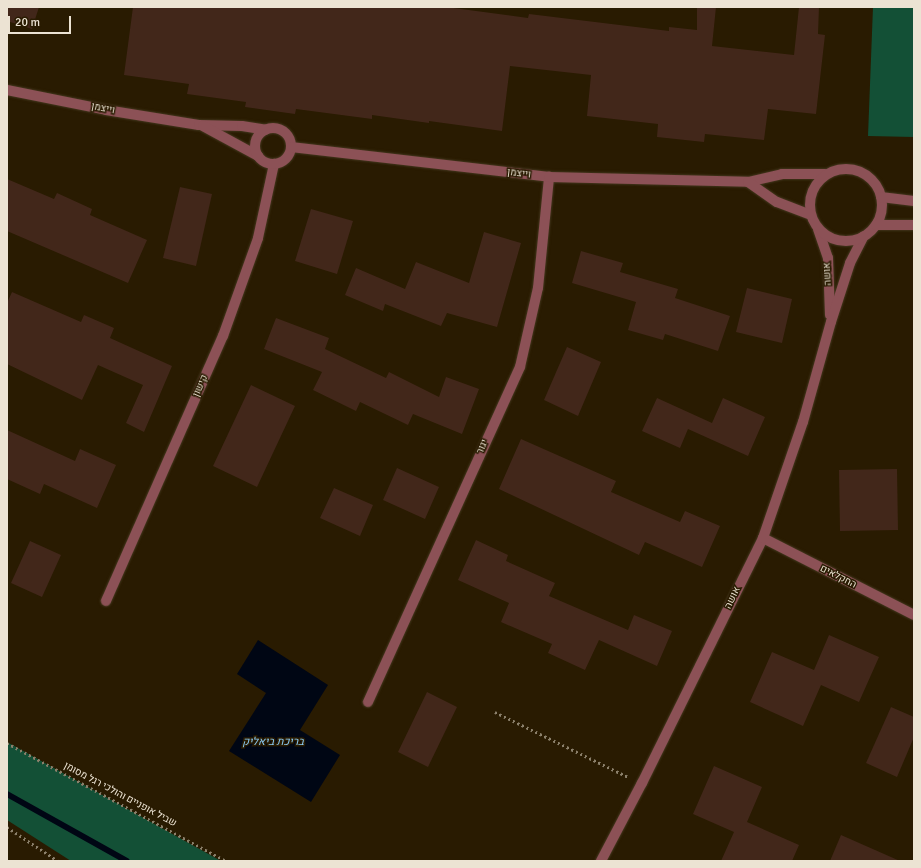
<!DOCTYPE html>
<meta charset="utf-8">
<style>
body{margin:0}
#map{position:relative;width:921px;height:868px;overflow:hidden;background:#291b01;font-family:Signika,Heebo,sans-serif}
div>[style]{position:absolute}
.green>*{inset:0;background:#135036}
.water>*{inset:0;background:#000614}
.stream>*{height:6px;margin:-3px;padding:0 3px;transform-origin:3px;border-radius:3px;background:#000614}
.building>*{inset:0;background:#42271a}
.path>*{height:2.5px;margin-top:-1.25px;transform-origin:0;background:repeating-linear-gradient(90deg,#8b806b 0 2px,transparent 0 5px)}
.roads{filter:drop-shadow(0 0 1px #44371e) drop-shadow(0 0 1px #44371e)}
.minor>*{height:10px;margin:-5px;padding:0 5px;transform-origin:5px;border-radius:5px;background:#8c5156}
.tertiary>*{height:10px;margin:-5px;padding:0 5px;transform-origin:5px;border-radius:5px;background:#8c5156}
.tertiary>.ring{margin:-5px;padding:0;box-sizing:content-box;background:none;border:10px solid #8c5156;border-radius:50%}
span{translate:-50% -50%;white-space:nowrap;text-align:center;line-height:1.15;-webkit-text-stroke:3px #291b01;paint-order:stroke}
.street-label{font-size:10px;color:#ece3d3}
.water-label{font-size:11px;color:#8ac9f3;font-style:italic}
.frame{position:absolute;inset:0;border:8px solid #ece3d3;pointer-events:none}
.scale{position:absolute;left:8px;top:16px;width:63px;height:18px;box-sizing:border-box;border:2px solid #ece3d3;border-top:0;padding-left:5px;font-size:12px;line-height:14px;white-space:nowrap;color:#ece3d3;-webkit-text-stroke:3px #291b01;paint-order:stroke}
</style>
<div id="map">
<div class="green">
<i style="clip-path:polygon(873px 7px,914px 7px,914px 137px,868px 136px)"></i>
<i style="clip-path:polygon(7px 742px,221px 861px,71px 861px,7px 820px)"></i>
</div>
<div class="water">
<i style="clip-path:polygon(258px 640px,328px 685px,300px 730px,340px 755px,311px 802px,229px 751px,266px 693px,237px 674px)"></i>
</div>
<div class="stream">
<i style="left:7px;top:794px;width:137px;rotate:29.2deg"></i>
</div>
<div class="building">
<i style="clip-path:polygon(7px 7px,39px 7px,32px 29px,7px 21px)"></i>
<i style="clip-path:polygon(133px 7px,446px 7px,528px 18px,529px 14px,669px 31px,669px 27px,697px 30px,697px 7px,716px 7px,712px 46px,794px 55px,799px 7px,819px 7px,818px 34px,825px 35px,816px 114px,768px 109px,764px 140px,705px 134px,704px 142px,657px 137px,658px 124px,587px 116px,591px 75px,510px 66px,502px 131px,429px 121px,429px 123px,372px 115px,372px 119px,296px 109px,295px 114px,245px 107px,246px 102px,187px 94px,189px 84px,124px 75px)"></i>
<i style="clip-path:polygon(7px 179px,54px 199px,57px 193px,92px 209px,90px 215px,147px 240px,128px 283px,7px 231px)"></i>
<i style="clip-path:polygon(180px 187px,212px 194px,196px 266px,163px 258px)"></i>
<i style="clip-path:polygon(311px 209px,353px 221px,337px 274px,295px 261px)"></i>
<i style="clip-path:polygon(484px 232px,521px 243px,497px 327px,447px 313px,441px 326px,385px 304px,383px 311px,345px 295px,356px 268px,405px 289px,416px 262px,469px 283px)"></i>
<i style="clip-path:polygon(581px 251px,623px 263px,620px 272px,678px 289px,675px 298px,730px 316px,718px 351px,665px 334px,663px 340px,628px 330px,636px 302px,572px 283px)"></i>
<i style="clip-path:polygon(747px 288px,792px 299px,782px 343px,736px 332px)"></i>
<i style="clip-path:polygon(12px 292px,81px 322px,84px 315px,114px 328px,110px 338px,172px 366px,144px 432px,126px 423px,143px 385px,98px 365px,82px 400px,7px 364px,7px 303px)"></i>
<i style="clip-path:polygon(276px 318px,329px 338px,325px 349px,386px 378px,389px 372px,439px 397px,446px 377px,479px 389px,462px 434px,413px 414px,408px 425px,360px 402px,356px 411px,313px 390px,322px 372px,264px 349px)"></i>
<i style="clip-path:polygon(567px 347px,601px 362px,578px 416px,544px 400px)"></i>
<i style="clip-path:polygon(251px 385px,295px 406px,257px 487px,213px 466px)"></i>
<i style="clip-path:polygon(657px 398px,712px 423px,723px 398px,765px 417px,748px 456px,688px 429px,680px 448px,642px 431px)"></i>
<i style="clip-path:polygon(7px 430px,75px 461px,80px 449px,116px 465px,97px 508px,44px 484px,40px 494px,7px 479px)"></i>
<i style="clip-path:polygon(521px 439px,616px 481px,611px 492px,680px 522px,685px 511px,720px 526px,702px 567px,645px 542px,639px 555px,499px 489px)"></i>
<i style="clip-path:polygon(397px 468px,439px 487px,425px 519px,383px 500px)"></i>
<i style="clip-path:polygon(897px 469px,898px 530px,840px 531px,839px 470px)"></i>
<i style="clip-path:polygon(334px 488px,373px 505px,360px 536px,320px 518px)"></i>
<i style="clip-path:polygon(476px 540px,508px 555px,506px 561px,555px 583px,549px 596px,628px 630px,634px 615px,672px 631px,657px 666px,599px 640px,585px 670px,548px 653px,552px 644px,501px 622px,509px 603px,458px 580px)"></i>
<i style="clip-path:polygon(30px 541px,61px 555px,42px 597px,11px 583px)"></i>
<i style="clip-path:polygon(829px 635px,879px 657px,859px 702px,821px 685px,803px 726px,750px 702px,772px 652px,814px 670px)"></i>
<i style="clip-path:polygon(427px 692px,457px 707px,428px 767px,398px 752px)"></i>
<i style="clip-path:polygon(891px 707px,914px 717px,914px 737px,897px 777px,866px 763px)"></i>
<i style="clip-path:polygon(714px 766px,762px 787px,747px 822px,799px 845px,792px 861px,721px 861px,734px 832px,693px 814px)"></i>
<i style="clip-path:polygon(841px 835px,900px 861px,830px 861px)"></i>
</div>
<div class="path">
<i style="left:495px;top:712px;width:148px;rotate:26deg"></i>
<i style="left:7px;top:743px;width:249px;rotate:28.3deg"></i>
<i style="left:7px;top:827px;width:61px;rotate:33.7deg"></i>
</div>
<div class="roads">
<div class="minor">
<i style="left:818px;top:229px;width:31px;rotate:71deg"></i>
<i style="left:828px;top:258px;width:57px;rotate:88deg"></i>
<i style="left:763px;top:538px;width:169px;rotate:27deg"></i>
<i style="left:106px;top:601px;width:290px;rotate:-66.2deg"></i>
<i style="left:223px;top:336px;width:104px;rotate:-70.3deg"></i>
<i style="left:258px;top:238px;width:76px;rotate:-77.8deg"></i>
<i style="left:368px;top:702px;width:368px;rotate:-65.6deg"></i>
<i style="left:520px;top:367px;width:81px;rotate:-77.2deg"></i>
<i style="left:538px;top:288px;width:112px;rotate:-84.3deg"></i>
<i style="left:601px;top:861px;width:88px;rotate:-62.3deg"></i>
<i style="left:642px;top:783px;width:273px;rotate:-63.7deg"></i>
<i style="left:763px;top:538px;width:123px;rotate:-71deg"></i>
<i style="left:803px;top:422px;width:104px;rotate:-74.4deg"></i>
<i style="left:831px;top:322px;width:62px;rotate:-72.1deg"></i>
<i style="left:850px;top:263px;width:30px;rotate:-63deg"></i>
</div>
<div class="tertiary">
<i style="left:7px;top:90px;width:101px;rotate:11.4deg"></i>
<i style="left:106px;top:110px;width:94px;rotate:9.2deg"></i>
<i style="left:199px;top:125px;width:43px;rotate:1.3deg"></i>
<i style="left:242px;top:126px;width:24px;rotate:9deg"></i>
<i style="left:203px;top:126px;width:63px;rotate:28.6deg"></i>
<i class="ring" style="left:255px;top:128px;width:26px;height:26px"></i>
<i style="left:291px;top:147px;width:260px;rotate:6.6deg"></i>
<i style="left:549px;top:177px;width:199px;rotate:1.4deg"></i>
<i style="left:748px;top:182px;width:35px;rotate:-13deg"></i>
<i style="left:782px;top:174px;width:43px"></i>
<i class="ring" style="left:810px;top:169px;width:62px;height:62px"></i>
<i style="left:748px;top:182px;width:35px;rotate:35deg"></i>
<i style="left:777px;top:202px;width:36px;rotate:21deg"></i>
<i style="left:881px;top:197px;width:33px;rotate:7deg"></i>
<i style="left:876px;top:225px;width:38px"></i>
</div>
</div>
<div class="street-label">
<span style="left:103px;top:109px;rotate:11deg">וייצמן</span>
<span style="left:519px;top:174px;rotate:7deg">וייצמן</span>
<span style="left:828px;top:274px;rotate:-93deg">אושה</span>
<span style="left:201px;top:386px;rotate:-66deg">קישון</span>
<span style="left:483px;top:447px;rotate:-66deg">יגור</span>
<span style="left:838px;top:577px;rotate:27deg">החקלאים</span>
<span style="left:733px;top:598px;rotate:-64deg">אושה</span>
<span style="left:120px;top:795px;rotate:28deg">שביל אופניים והולכי רגל מסומן</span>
</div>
<div class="water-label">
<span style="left:273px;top:742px">בריכת ביאליק</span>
</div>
<div class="frame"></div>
<div class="scale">20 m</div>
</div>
